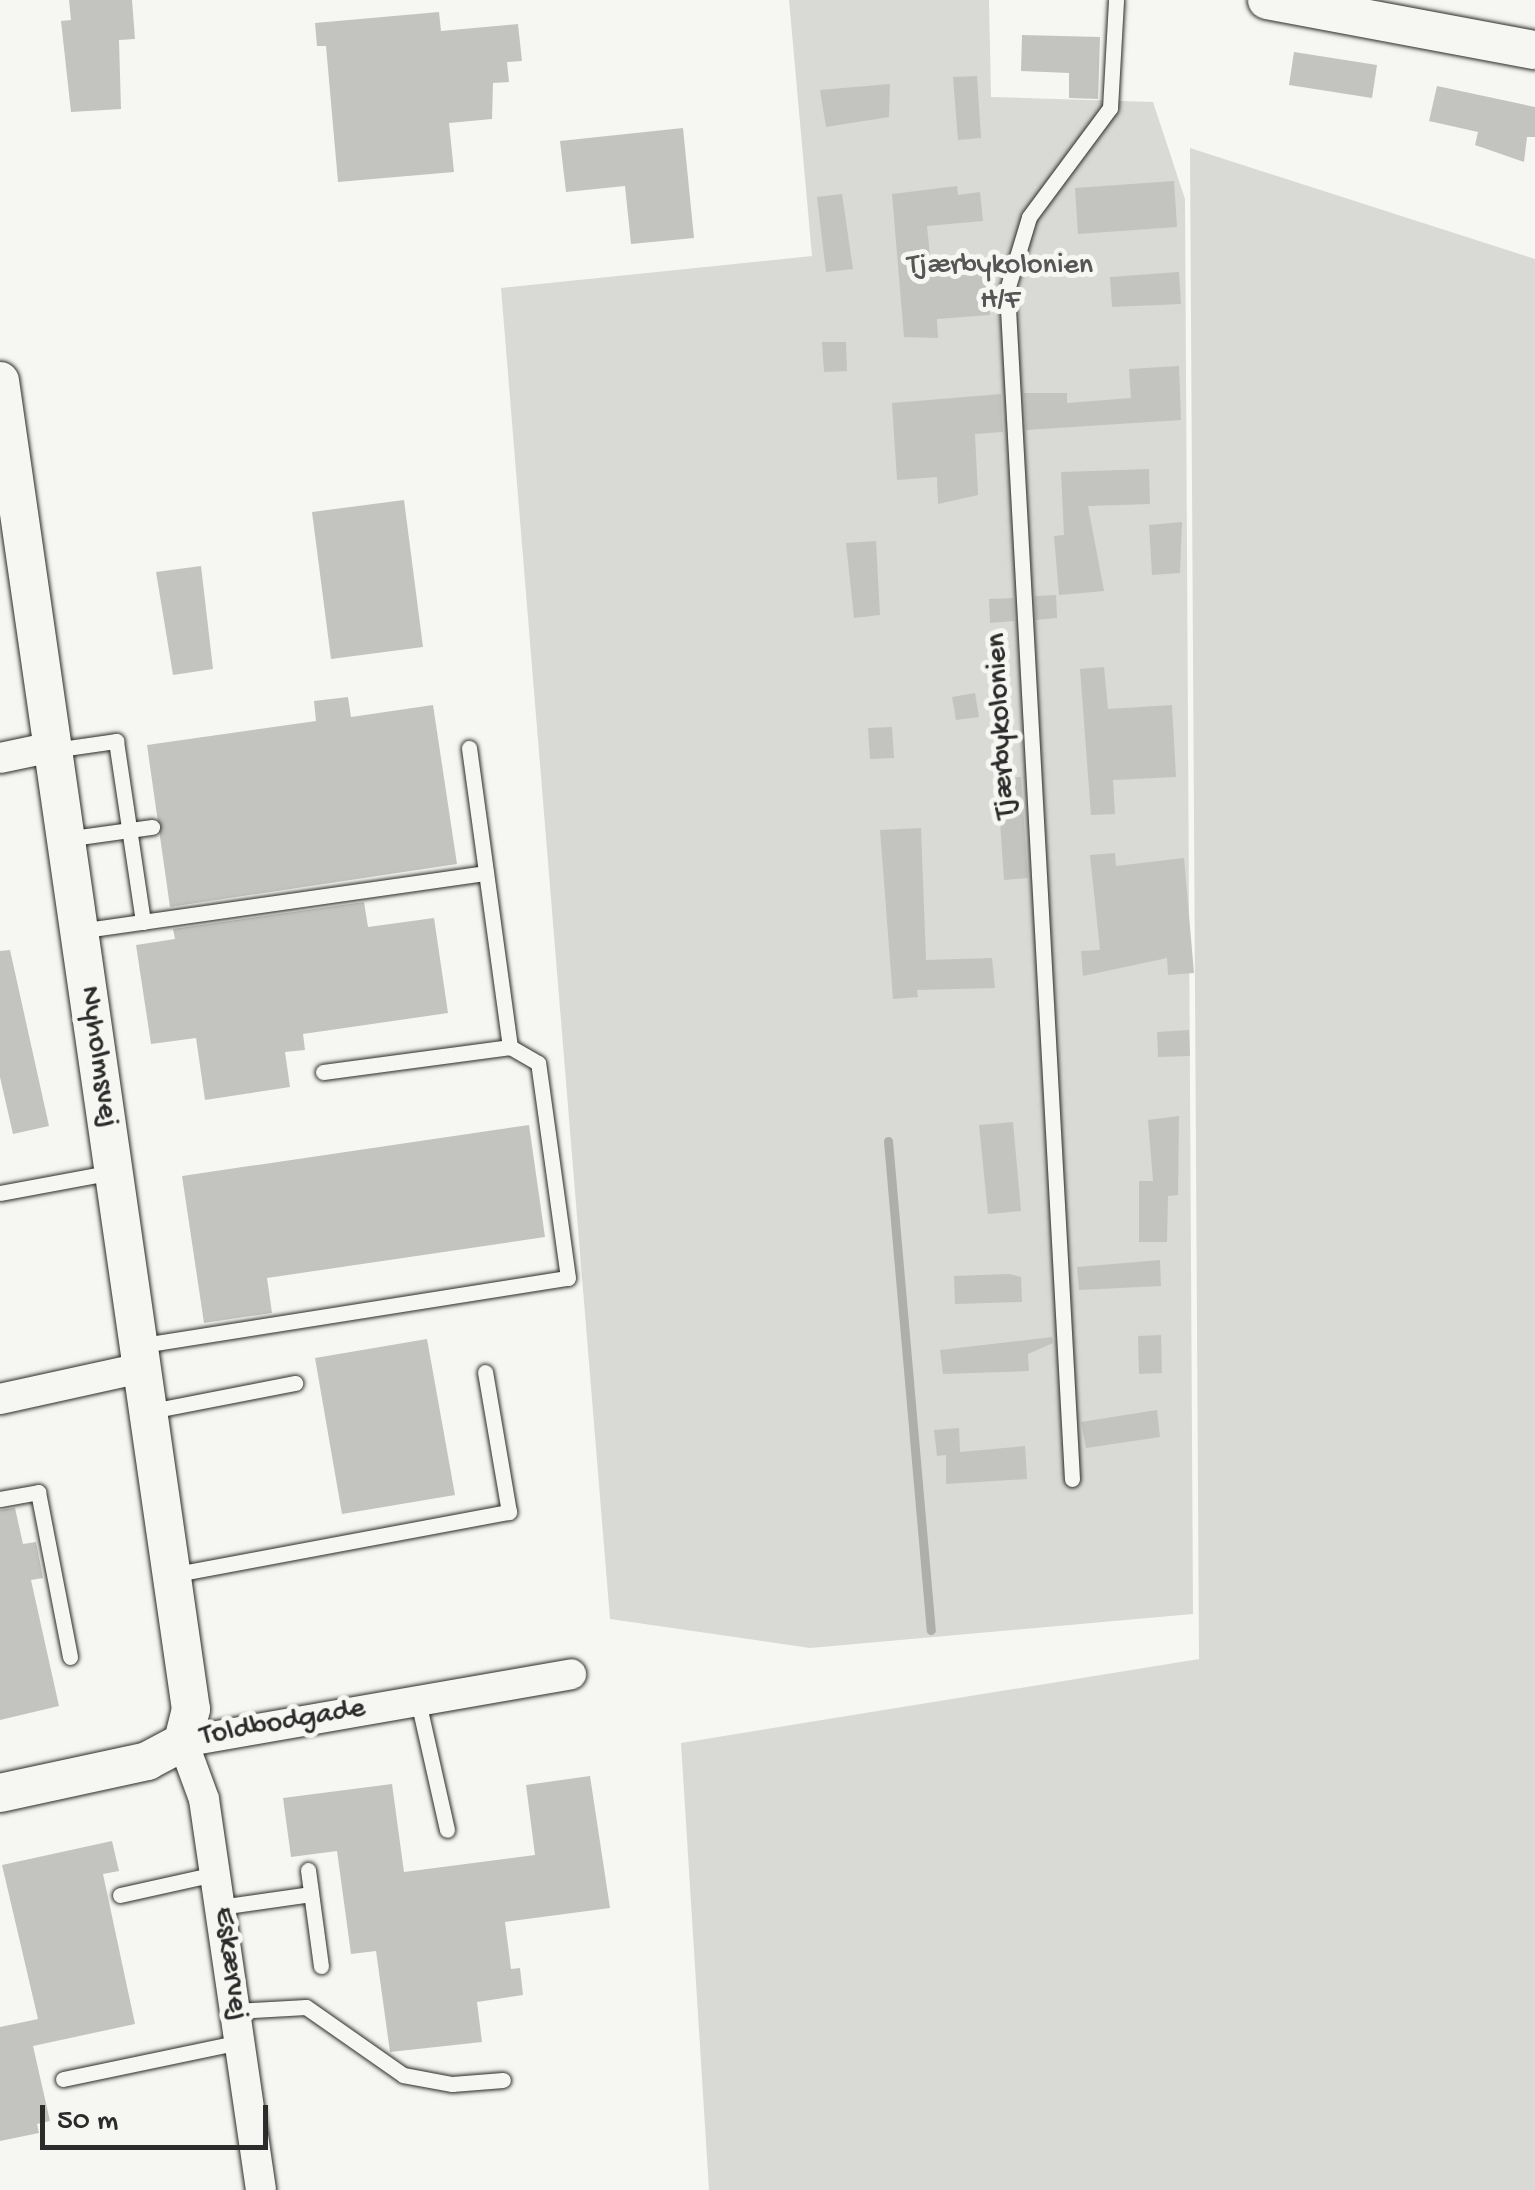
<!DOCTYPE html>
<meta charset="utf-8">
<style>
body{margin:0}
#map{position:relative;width:1535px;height:2190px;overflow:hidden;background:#f6f6f2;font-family:"Gochi Hand",sans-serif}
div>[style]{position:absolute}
.green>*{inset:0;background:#d9d9d5}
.stream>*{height:9px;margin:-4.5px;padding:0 4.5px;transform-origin:4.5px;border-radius:4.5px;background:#aeaeab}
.building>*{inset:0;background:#c3c3c0}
.roads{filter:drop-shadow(0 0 2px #2b2b2b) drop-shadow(0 0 2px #2b2b2b)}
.service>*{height:15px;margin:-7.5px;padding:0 7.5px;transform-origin:7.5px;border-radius:7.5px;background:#f6f6f2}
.minor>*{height:30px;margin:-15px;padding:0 15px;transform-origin:15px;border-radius:15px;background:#f6f6f2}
.tertiary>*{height:38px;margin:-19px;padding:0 19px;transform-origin:19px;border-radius:19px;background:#f6f6f2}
span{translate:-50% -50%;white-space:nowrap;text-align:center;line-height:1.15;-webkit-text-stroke:10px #f6f6f2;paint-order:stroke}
.park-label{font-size:30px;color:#565656}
.street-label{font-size:30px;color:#2b2b2b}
.scale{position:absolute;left:40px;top:2105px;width:228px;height:45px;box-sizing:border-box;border:5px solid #2b2b2b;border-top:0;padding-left:12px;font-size:30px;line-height:35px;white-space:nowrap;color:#2b2b2b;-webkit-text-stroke:8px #f6f6f2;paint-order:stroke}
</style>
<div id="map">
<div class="green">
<i style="clip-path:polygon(789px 0,989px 0,991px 97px,1153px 102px,1185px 199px,1193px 1614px,810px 1648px,610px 1619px,501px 288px,812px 256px)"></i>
<i style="clip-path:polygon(1190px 148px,1535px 259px,1535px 2190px,709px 2190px,681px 1743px,1199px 1659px)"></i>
</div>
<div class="stream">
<i style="left:888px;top:1141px;width:491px;rotate:85deg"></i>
</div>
<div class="building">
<i style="clip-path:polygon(69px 0,132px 0,135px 39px,119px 40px,121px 109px,71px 112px,61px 21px,71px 20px)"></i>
<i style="clip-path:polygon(439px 12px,441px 31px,518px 24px,522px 61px,507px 62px,509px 82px,493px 83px,492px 119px,449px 123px,454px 172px,338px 182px,326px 46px,317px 46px,315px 23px)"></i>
<i style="clip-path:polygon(1022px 35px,1100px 37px,1098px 99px,1069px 98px,1069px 73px,1021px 71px)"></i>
<i style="clip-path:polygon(1294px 52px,1377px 65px,1372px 98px,1289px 85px)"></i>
<i style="clip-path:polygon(977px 76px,981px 138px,958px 140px,953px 77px)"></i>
<i style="clip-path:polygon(890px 84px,889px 117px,826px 127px,820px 90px)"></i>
<i style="clip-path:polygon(1437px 86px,1535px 107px,1535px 137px,1527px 137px,1524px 162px,1475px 145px,1478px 132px,1429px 121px)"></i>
<i style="clip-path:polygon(683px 128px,694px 238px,631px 244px,625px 186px,566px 192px,560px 141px)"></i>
<i style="clip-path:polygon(1174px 181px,1177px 227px,1078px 234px,1075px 188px)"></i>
<i style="clip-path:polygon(957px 186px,958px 195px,980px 192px,983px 221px,927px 226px,932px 276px,988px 272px,990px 315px,937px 319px,938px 338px,904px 337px,892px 194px)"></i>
<i style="clip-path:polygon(842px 194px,853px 269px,826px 272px,817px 197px)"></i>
<i style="clip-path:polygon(1179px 272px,1181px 304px,1112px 307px,1110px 277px)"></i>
<i style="clip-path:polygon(822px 342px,846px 342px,847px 371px,824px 372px)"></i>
<i style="clip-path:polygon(1179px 366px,1181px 420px,1026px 430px,1024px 393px,1067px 393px,1067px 403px,1131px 398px,1129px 369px)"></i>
<i style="clip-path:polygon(1001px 394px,1003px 432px,975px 434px,978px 495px,938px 504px,937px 477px,897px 480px,892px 403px)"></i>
<i style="clip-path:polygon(1149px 469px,1150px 504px,1088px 506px,1104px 591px,1059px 595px,1054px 536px,1064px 535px,1061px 472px)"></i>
<i style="clip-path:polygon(404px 500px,423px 647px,331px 659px,312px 512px)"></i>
<i style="clip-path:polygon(1182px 522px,1180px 573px,1152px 575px,1149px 525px)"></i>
<i style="clip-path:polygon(876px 541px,880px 615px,854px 618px,846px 543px)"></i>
<i style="clip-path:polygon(201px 566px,213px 669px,173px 675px,156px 572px)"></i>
<i style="clip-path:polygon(1056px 595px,1057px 618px,1036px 620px,1035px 596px)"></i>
<i style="clip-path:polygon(1013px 598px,1014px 621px,990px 623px,989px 599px)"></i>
<i style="clip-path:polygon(1104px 667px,1108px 709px,1172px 705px,1176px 777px,1113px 780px,1115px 814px,1091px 815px,1080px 669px)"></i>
<i style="clip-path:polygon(975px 693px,979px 717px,956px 720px,952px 697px)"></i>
<i style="clip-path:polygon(348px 697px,351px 717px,433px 705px,457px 864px,170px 907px,147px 745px,316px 721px,314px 701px)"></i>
<i style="clip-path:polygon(892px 727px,894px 758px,870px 759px,868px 728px)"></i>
<i style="clip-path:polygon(1021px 777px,1028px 878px,1004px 880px,997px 778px)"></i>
<i style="clip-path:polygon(921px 828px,926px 960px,992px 958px,995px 988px,917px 990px,918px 997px,893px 999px,880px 830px)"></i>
<i style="clip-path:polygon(1115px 853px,1116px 866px,1184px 858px,1194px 973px,1168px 975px,1167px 958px,1083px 976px,1081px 951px,1100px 950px,1090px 855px)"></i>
<i style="clip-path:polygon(364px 902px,368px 927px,434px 918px,448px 1013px,303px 1034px,305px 1050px,285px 1052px,290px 1087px,205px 1100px,196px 1038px,151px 1044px,136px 945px,175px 939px,173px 929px)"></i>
<i style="clip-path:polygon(10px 950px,49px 1126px,13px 1134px,0 1077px,0 951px)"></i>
<i style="clip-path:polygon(1189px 1030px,1190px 1056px,1158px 1057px,1157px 1032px)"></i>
<i style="clip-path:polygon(1179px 1116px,1178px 1195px,1168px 1196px,1167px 1242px,1139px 1242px,1139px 1181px,1153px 1181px,1148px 1120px)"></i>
<i style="clip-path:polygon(1013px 1122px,1021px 1211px,988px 1214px,979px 1125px)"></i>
<i style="clip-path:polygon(529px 1125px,545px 1237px,267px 1278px,272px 1313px,204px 1323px,182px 1176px)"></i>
<i style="clip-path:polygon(1160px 1260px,1161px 1286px,1079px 1290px,1077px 1267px)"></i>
<i style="clip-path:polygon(1009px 1274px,1021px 1277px,1022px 1302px,955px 1304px,954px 1276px)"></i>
<i style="clip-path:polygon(1161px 1335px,1162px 1373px,1139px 1374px,1138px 1336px)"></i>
<i style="clip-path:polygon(1052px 1337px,1053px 1343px,1028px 1354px,1029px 1371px,943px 1374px,940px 1350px)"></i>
<i style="clip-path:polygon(427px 1339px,455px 1495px,342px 1514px,315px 1358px)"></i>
<i style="clip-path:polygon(1157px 1410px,1160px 1437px,1086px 1448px,1081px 1422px)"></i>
<i style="clip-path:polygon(959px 1428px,960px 1452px,1025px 1446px,1027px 1479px,946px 1484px,946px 1455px,937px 1456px,934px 1430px)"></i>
<i style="clip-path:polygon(15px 1508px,23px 1544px,36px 1542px,43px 1578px,31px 1580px,59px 1706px,0 1720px,0 1510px)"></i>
<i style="clip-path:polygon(590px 1776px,610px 1908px,505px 1922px,511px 1969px,520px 1968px,523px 1995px,477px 2002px,482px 2042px,390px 2052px,376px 1951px,351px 1954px,337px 1851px,291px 1857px,283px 1798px,392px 1784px,404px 1872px,535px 1855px,526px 1785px)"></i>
<i style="clip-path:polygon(112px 1841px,119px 1871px,103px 1874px,135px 2024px,33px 2046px,50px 2121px,37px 2124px,39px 2133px,0 2141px,0 2027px,38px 2019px,2px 1865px)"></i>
</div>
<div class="roads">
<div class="service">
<i style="left:53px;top:750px;width:64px;rotate:-8.1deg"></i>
<i style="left:116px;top:741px;width:183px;rotate:81.5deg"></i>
<i style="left:65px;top:839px;width:88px;rotate:-7.9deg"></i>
<i style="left:78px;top:931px;width:412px;rotate:-8.1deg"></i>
<i style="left:323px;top:1072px;width:189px;rotate:-7.6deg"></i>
<i style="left:510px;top:1047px;width:302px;rotate:-97.8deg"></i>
<i style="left:0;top:1193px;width:115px;rotate:-10.5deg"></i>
<i style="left:137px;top:1346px;width:436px;rotate:-9deg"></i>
<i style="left:568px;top:1278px;width:217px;rotate:-97.9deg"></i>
<i style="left:538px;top:1063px;width:32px;rotate:-150deg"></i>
<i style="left:151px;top:1411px;width:147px;rotate:-11deg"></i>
<i style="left:1072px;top:1479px;width:1191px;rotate:-93.13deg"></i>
<i style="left:1007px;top:290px;width:76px;rotate:-73.2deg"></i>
<i style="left:1029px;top:217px;width:136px;rotate:-53.4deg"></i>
<i style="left:1110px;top:108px;width:108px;rotate:-86.8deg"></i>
<i style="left:0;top:1499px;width:39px;rotate:-10deg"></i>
<i style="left:38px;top:1492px;width:168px;rotate:79deg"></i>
<i style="left:171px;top:1575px;width:344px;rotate:-10.6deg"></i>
<i style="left:509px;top:1512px;width:142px;rotate:-99.7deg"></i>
<i style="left:418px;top:1701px;width:132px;rotate:77.3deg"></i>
<i style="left:308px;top:1870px;width:97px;rotate:82.3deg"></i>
<i style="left:120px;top:1895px;width:97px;rotate:-12.5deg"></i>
<i style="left:220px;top:1907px;width:92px;rotate:-8.1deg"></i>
<i style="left:235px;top:2011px;width:71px;rotate:-3.2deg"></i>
<i style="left:306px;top:2007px;width:118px;rotate:35deg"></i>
<i style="left:403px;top:2075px;width:50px;rotate:10.4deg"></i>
<i style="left:452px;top:2084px;width:51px;rotate:-4.5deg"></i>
<i style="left:63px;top:2079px;width:181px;rotate:-11.8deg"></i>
</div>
<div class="minor">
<i style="left:0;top:758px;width:53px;rotate:-11.9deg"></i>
<i style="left:0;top:1399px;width:144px;rotate:-12.4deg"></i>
<i style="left:261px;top:2190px;width:395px;rotate:-98.3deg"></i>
<i style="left:204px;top:1799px;width:61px;rotate:-110.2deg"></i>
<i style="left:183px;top:1742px;width:394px;rotate:-9.9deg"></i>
</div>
<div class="tertiary">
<i style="left:1267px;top:0;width:273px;rotate:10.6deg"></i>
<i style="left:0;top:381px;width:1342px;rotate:81.82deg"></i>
<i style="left:191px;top:1709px;width:34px;rotate:104deg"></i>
<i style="left:183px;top:1742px;width:40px;rotate:152deg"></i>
<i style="left:148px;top:1761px;width:151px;rotate:167.8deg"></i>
</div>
</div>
<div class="park-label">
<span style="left:1000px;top:284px">Tjærbykolonien<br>H/F</span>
</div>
<div class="street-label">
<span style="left:1003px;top:726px;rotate:-93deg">Tjærbykolonien</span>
<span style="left:97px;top:1057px;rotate:82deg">Nyholmsvej</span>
<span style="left:283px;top:1724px;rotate:-10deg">Toldbodgade</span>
<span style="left:229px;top:1964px;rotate:82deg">Eskærvej</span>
</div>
<div class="scale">50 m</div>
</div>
